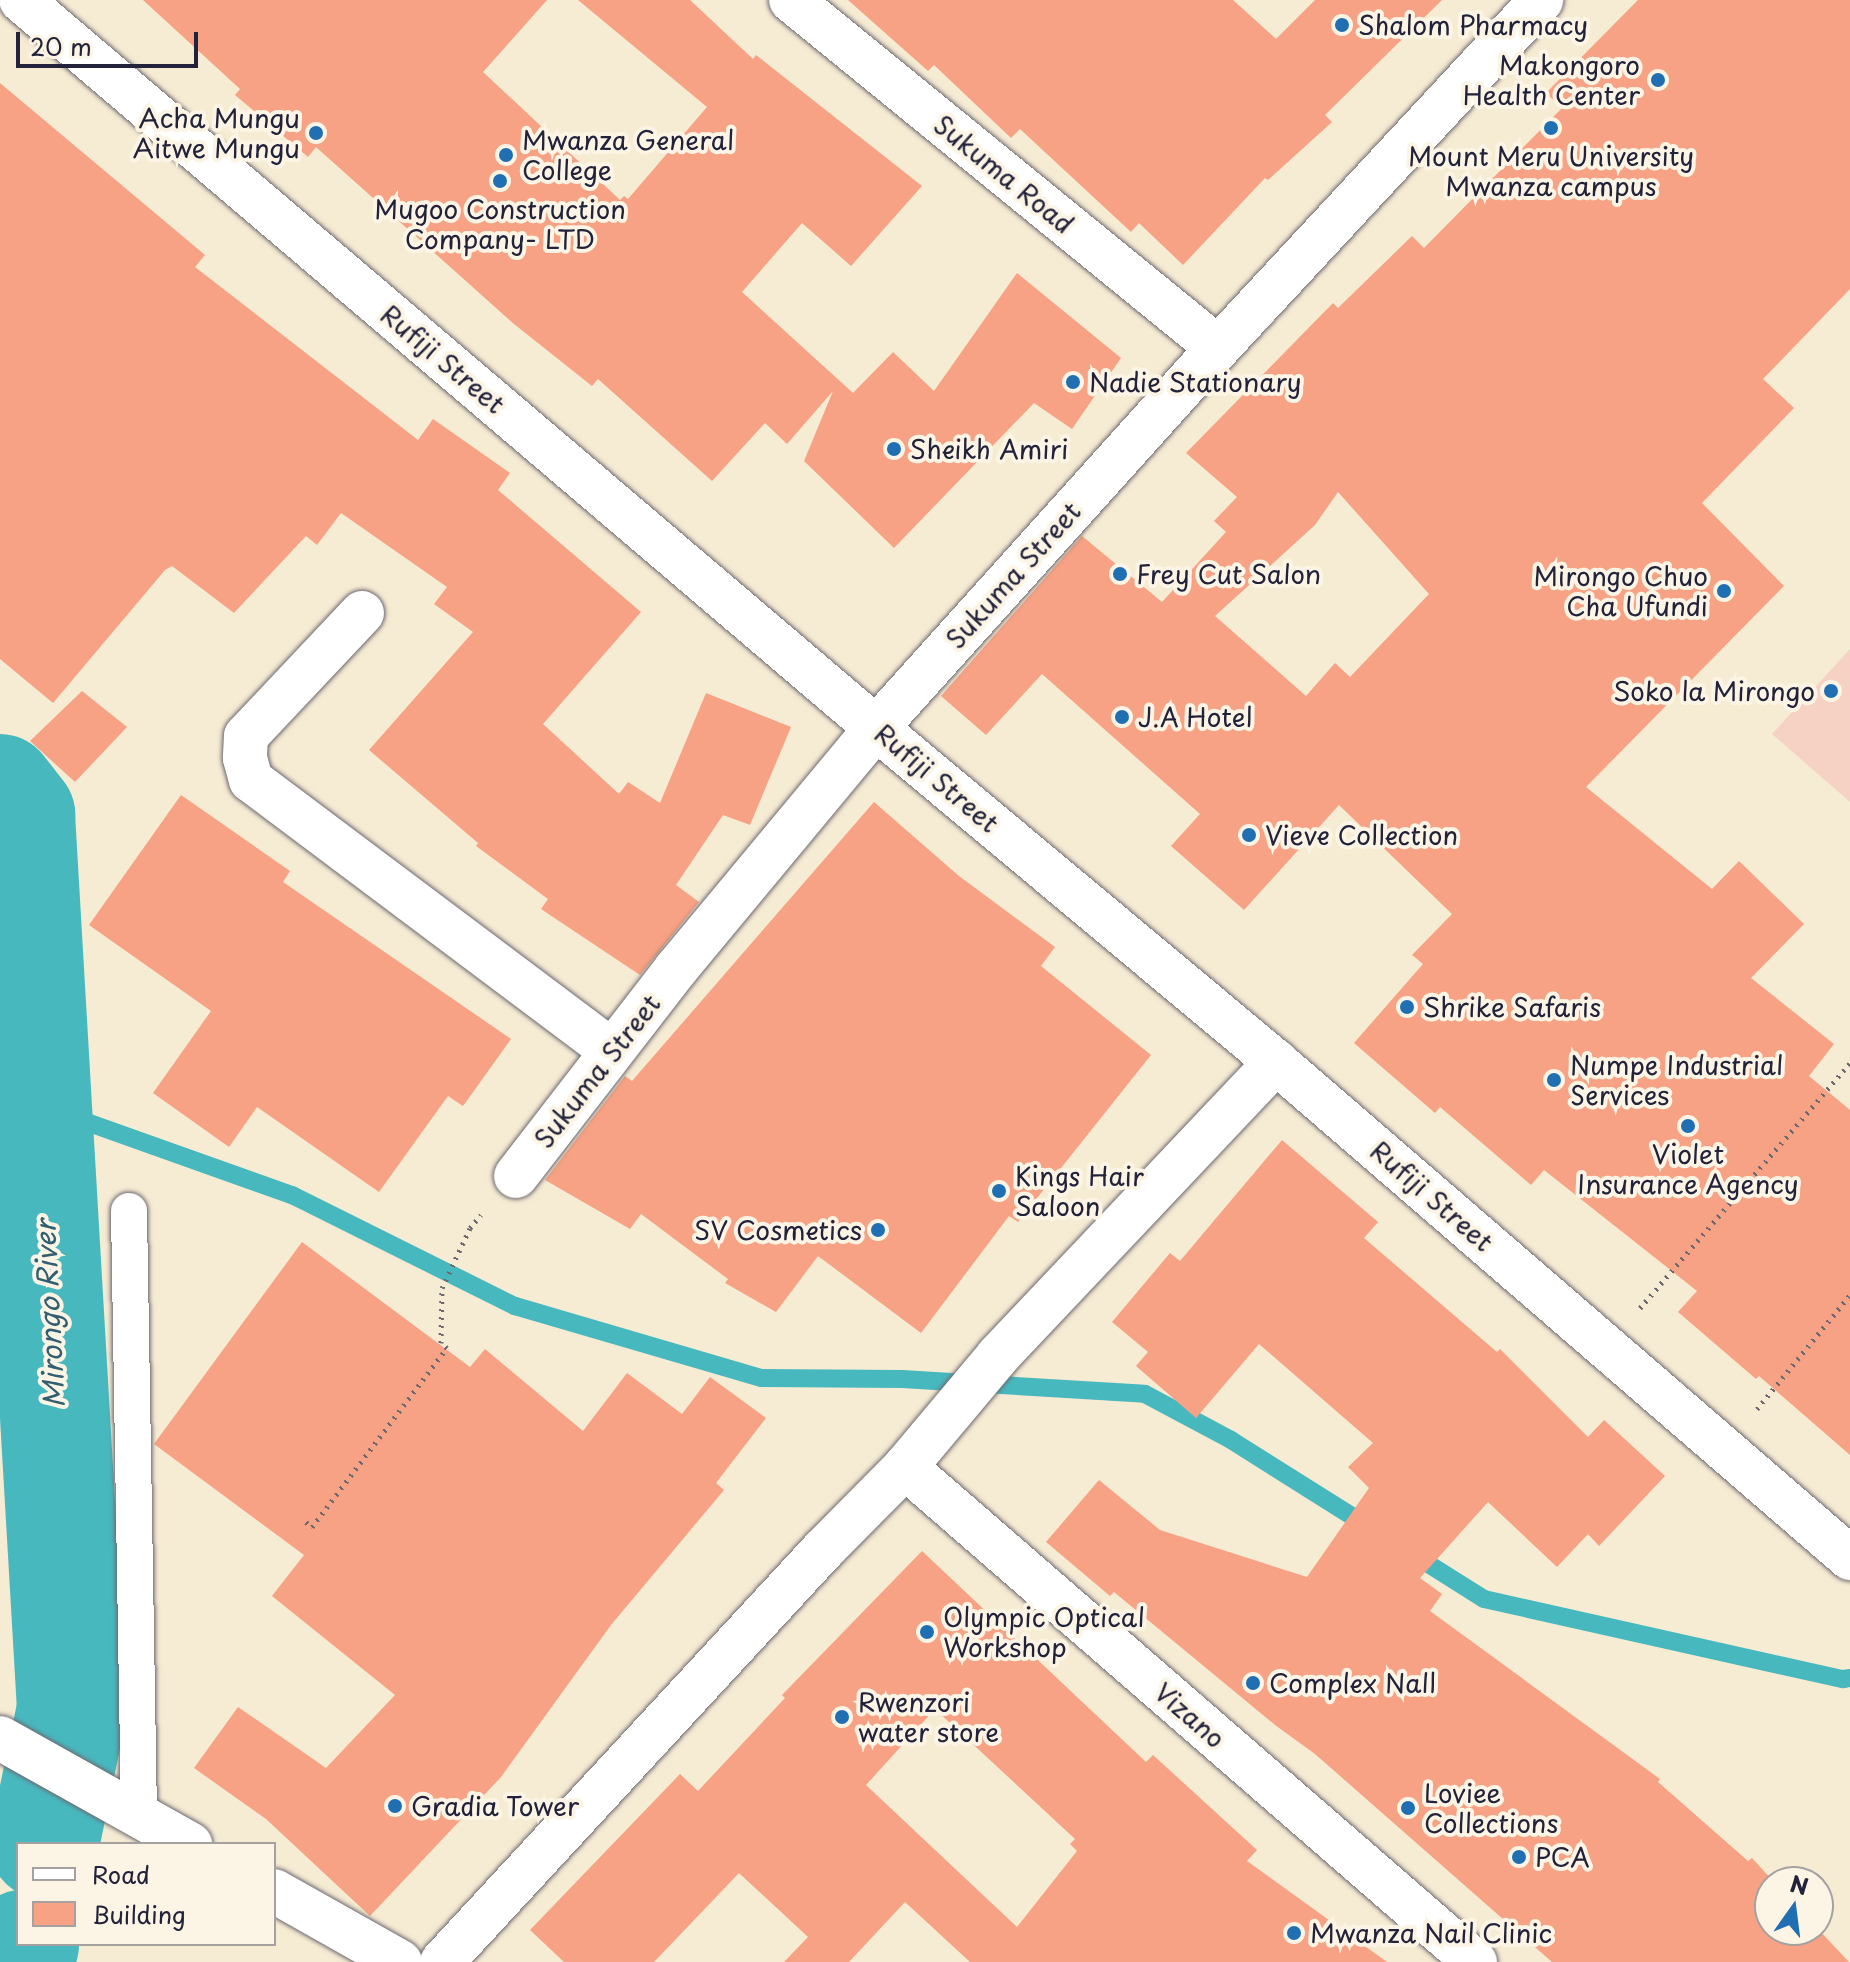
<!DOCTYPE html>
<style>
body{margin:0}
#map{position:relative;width:1850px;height:1962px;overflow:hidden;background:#f6ebd3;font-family:"Playpen Sans",sans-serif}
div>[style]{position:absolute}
.built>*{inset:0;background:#f6d2c5}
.stream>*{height:18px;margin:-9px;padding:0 9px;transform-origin:9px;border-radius:9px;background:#48b8bf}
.river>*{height:110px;margin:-55px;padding:0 55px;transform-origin:55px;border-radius:55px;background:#48b8bf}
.building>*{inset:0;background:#f7a284}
.path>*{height:5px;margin-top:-2.5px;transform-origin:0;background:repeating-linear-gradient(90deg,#6c6870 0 2px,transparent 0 8px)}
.roads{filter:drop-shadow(0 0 2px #6c6870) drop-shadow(0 0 2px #6c6870)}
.service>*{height:36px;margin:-18px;padding:0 18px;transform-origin:18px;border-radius:18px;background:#fff}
.minor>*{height:44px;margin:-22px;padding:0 22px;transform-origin:22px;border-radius:22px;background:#fff}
.tertiary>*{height:44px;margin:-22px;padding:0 22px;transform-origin:22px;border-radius:22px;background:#fff}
.dots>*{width:22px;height:22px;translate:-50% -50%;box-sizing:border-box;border:4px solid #fcf5e5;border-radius:50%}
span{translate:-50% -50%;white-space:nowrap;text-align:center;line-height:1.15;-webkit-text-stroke:8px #fcf5e5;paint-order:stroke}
.poi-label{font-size:26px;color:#22223b}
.left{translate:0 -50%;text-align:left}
.right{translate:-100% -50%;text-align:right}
.street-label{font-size:26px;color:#22223b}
.water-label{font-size:28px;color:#315e70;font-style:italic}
.legend{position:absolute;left:16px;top:1842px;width:260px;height:104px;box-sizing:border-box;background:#fcf5e5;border:2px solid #a5a1a1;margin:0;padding:10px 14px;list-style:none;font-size:24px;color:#22223b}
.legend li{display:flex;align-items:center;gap:16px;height:40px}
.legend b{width:40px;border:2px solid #a5a1a1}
.north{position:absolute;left:1754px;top:1866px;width:80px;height:80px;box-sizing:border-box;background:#fcf5e5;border:2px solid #a5a1a1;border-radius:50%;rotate:14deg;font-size:22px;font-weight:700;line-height:32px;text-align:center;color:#22223b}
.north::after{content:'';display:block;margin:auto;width:28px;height:36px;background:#1f6fb2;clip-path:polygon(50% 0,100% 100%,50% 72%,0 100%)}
.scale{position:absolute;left:16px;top:32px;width:182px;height:36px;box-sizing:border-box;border:4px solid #22223b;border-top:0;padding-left:10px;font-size:24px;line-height:28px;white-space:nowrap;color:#22223b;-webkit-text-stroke:6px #fcf5e5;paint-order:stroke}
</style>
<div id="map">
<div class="built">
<i style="clip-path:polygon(1850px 649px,1850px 802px,1772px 734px)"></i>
</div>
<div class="stream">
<i style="left:36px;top:1104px;width:272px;rotate:19.6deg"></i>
<i style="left:292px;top:1195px;width:249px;rotate:26.5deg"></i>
<i style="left:515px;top:1306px;width:257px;rotate:16.3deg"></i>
<i style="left:762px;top:1378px;width:140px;rotate:0.4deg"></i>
<i style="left:902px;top:1379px;width:243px;rotate:3.5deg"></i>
<i style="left:1145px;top:1394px;width:98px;rotate:28.1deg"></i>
<i style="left:1231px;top:1440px;width:163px;rotate:32.2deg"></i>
<i style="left:1411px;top:1553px;width:86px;rotate:32.2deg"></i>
<i style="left:1484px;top:1599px;width:368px;rotate:12.6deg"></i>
<i style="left:1843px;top:1679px;width:7px;rotate:-8deg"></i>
</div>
<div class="river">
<i style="left:0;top:789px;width:33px;rotate:52deg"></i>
<i style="left:20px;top:815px;width:896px;rotate:86.67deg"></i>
<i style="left:72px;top:1709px;width:138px;rotate:101.7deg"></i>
<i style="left:20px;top:1962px;width:18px;rotate:-77deg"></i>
</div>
<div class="building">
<i style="clip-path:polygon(143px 0,547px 0,483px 72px,620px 200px,624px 196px,628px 199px,707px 107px,578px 0,690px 0,753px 59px,756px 55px,922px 186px,851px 266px,802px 223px,742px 292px,853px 393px,893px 352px,934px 391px,1017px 273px,1121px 358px,1072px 429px,1034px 403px,894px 548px,804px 461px,833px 391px,787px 444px,765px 423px,712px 481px,598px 379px,592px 386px,514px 324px,316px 147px,308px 157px,235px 95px,240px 89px)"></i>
<i style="clip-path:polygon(848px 0,1233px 0,1276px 39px,1315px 0,1442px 0,1325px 115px,1332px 122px,1268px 180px,1265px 178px,1183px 265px,1139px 223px,1131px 232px,1020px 129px,1011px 138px,934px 65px,928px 71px)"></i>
<i style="clip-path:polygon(evenodd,1638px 0,1850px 0,1850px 289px,1763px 379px,1794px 408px,1702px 503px,1784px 586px,1586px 787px,1712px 889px,1739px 861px,1804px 924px,1751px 978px,1834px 1044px,1809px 1076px,1850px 1110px,1850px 1455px,1759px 1376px,1756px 1379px,1678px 1312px,1697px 1291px,1544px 1170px,1531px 1185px,1440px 1107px,1435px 1113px,1354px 1043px,1423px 964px,1412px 955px,1452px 914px,1339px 805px,1244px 910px,1171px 846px,1200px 814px,1042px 674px,986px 735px,941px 696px,1082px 536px,1162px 602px,1226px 532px,1214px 521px,1237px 497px,1186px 453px,1333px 303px,1338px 308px,1412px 236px,1424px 248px,1562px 108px,1546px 93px,1638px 0,1338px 492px,1429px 594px,1350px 677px,1335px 663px,1306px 696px,1215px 616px,1315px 525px,1338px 492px)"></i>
<i style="clip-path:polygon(0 83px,205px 255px,195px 267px,418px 440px,433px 419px,510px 473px,498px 490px,641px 612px,543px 724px,619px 794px,628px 782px,660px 803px,706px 693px,791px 727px,750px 825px,723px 815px,676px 885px,699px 902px,640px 975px,541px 909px,548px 899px,476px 846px,478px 843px,369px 750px,473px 632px,434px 604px,447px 587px,341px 513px,317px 545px,306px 536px,234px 613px,172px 566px,165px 570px,53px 703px,0 659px)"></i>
<i style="clip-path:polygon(82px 691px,127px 727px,75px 782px,30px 741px)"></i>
<i style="clip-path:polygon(181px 795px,290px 871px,283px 882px,511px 1039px,463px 1106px,448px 1096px,379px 1192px,257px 1107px,229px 1147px,153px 1093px,211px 1011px,89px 925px)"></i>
<i style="clip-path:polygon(874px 802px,959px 876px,1055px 947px,1041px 966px,1151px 1055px,1018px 1222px,1009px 1216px,921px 1333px,818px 1256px,776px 1312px,725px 1283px,728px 1279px,641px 1214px,630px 1229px,545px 1180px,625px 1076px,632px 1081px)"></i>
<i style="clip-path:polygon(1282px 1140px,1378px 1222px,1364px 1238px,1497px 1352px,1500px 1349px,1588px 1437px,1604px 1420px,1665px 1476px,1599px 1546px,1588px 1534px,1557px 1567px,1488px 1502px,1420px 1578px,1442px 1594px,1430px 1611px,1660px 1779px,1658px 1782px,1748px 1861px,1752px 1858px,1774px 1882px,1770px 1882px,1770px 1930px,1818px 1929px,1849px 1962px,1552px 1962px,1315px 1754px,1275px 1725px,1114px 1592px,1110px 1596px,1046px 1542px,1099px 1480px,1160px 1530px,1307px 1577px,1369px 1488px,1348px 1467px,1373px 1443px,1259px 1344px,1196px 1418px,1136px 1366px,1148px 1352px,1112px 1322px,1170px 1253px,1180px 1261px)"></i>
<i style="clip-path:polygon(302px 1242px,470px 1367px,485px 1349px,583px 1431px,627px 1373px,682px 1414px,710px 1377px,766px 1418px,716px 1483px,724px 1490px,611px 1625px,501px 1777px,370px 1916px,266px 1819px,194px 1768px,238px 1707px,326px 1768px,395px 1695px,272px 1596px,304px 1555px,154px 1444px)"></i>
<i style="clip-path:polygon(evenodd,922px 1551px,1146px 1762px,1153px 1755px,1257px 1850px,1247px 1861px,1387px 1962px,970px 1962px,905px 1902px,849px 1962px,784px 1962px,808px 1937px,739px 1873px,654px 1962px,564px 1962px,530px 1930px,680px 1774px,698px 1791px,785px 1698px,782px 1695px,922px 1551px,935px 1709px,1075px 1839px,1070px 1844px,1077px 1851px,1017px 1927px,866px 1785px,935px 1709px)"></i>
</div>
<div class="path">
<i style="left:1640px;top:1308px;width:323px;rotate:-49.4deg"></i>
<i style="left:1757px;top:1409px;width:147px;rotate:-50.8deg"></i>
<i style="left:306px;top:1522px;width:8px;rotate:40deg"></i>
<i style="left:312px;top:1527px;width:224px;rotate:-53deg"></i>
<i style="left:447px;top:1348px;width:8px;rotate:-140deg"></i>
<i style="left:441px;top:1343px;width:55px;rotate:-89deg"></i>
<i style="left:442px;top:1288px;width:66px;rotate:-65deg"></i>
<i style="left:470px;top:1228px;width:17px;rotate:-50deg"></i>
</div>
<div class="roads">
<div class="service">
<i style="left:129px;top:1211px;width:604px;rotate:89.05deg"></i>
</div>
<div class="minor">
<i style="left:791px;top:0;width:551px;rotate:39.18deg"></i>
<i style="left:362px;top:613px;width:169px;rotate:133.3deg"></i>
<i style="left:246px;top:736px;width:22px;rotate:93deg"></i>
<i style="left:245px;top:758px;width:23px;rotate:75deg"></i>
<i style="left:251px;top:780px;width:451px;rotate:36.9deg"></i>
<i style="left:516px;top:1176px;width:262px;rotate:-52.3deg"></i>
<i style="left:676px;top:969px;width:313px;rotate:-50.3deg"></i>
<i style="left:876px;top:728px;width:511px;rotate:-48.01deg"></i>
<i style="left:1218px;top:348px;width:475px;rotate:-47.1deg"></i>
<i style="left:905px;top:1467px;width:755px;rotate:40.97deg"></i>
<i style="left:442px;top:1962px;width:561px;rotate:-47.24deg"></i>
<i style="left:823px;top:1550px;width:117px;rotate:-45.3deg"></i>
<i style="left:905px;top:1467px;width:145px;rotate:-50deg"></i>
<i style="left:998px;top:1356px;width:405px;rotate:-46.6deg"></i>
</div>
<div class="tertiary">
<i style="left:21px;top:0;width:1123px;rotate:40.41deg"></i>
<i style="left:876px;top:728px;width:521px;rotate:39.86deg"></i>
<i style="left:1276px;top:1062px;width:759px;rotate:40.83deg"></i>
<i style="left:0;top:1738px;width:218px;rotate:29.2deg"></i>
<i style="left:274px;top:1891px;width:145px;rotate:29.4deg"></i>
</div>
</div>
<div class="dots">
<i style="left:1342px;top:25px;background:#1f6fb2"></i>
<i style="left:1658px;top:80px;background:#1f6fb2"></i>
<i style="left:1551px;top:128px;background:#1f6fb2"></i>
<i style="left:316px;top:133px;background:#1f6fb2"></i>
<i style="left:506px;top:155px;background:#1f6fb2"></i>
<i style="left:500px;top:181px;background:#1f6fb2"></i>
<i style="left:1073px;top:382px;background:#1f6fb2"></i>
<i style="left:894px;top:449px;background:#1f6fb2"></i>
<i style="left:1120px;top:574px;background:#1f6fb2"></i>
<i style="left:1724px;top:591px;background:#1f6fb2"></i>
<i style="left:1831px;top:691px;background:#1f6fb2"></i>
<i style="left:1122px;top:717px;background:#1f6fb2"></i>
<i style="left:1249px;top:835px;background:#1f6fb2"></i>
<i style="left:1407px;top:1007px;background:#1f6fb2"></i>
<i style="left:1554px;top:1080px;background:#1f6fb2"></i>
<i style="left:1688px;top:1126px;background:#1f6fb2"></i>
<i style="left:999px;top:1191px;background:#1f6fb2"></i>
<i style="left:878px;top:1230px;background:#1f6fb2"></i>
<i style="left:927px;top:1632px;background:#1f6fb2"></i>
<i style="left:1253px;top:1683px;background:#1f6fb2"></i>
<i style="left:842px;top:1717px;background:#1f6fb2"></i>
<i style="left:395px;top:1806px;background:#1f6fb2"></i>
<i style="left:1408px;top:1808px;background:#1f6fb2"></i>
<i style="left:1519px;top:1857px;background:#1f6fb2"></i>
<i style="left:1294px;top:1933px;background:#1f6fb2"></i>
</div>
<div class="poi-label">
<span class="left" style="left:1358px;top:25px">Shalom Pharmacy</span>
<span class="right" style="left:1640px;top:80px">Makongoro<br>Health Center</span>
<span class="right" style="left:300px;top:133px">Acha Mungu<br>Aitwe Mungu</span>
<span class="left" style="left:522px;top:155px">Mwanza General<br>College</span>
<span style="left:1551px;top:171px">Mount Meru University<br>Mwanza campus</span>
<span style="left:500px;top:224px">Mugoo Construction<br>Company- LTD</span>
<span class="left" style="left:1089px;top:382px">Nadie Stationary</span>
<span class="left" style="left:910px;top:449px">Sheikh Amiri</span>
<span class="left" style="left:1136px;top:574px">Frey Cut Salon</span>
<span class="right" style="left:1708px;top:591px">Mirongo Chuo<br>Cha Ufundi</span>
<span class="right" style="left:1815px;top:691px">Soko la Mirongo</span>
<span class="left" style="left:1138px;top:717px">J.A Hotel</span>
<span class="left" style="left:1265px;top:835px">Vieve Collection</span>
<span class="left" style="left:1423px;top:1007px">Shrike Safaris</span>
<span class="left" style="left:1570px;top:1080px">Numpe Industrial<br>Services</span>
<span style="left:1688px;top:1169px">Violet<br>Insurance Agency</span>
<span class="left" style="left:1015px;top:1191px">Kings Hair<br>Saloon</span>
<span class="right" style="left:862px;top:1230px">SV Cosmetics</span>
<span class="left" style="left:943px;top:1632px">Olympic Optical<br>Workshop</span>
<span class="left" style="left:1269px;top:1683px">Complex Nall</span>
<span class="left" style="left:858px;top:1717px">Rwenzori<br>water store</span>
<span class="left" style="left:1424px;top:1808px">Loviee<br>Collections</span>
<span class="left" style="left:411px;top:1806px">Gradia Tower</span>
<span class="left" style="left:1535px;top:1857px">PCA</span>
<span class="left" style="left:1310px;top:1933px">Mwanza Nail Clinic</span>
</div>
<div class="street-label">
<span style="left:1004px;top:174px;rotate:39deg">Sukuma Road</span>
<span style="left:443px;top:359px;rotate:40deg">Rufiji Street</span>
<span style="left:1013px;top:575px;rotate:-48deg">Sukuma Street</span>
<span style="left:937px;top:778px;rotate:40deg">Rufiji Street</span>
<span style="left:597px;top:1071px;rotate:-52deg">Sukuma Street</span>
<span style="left:1432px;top:1196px;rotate:41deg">Rufiji Street</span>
<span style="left:1190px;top:1715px;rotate:41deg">Vizano</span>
</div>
<div class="water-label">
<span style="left:49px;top:1314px;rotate:-93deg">Mirongo River</span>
</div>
<ul class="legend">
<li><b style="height:10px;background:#fff"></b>Road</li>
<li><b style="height:22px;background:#f7a284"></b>Building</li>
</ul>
<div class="north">N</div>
<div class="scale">20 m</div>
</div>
